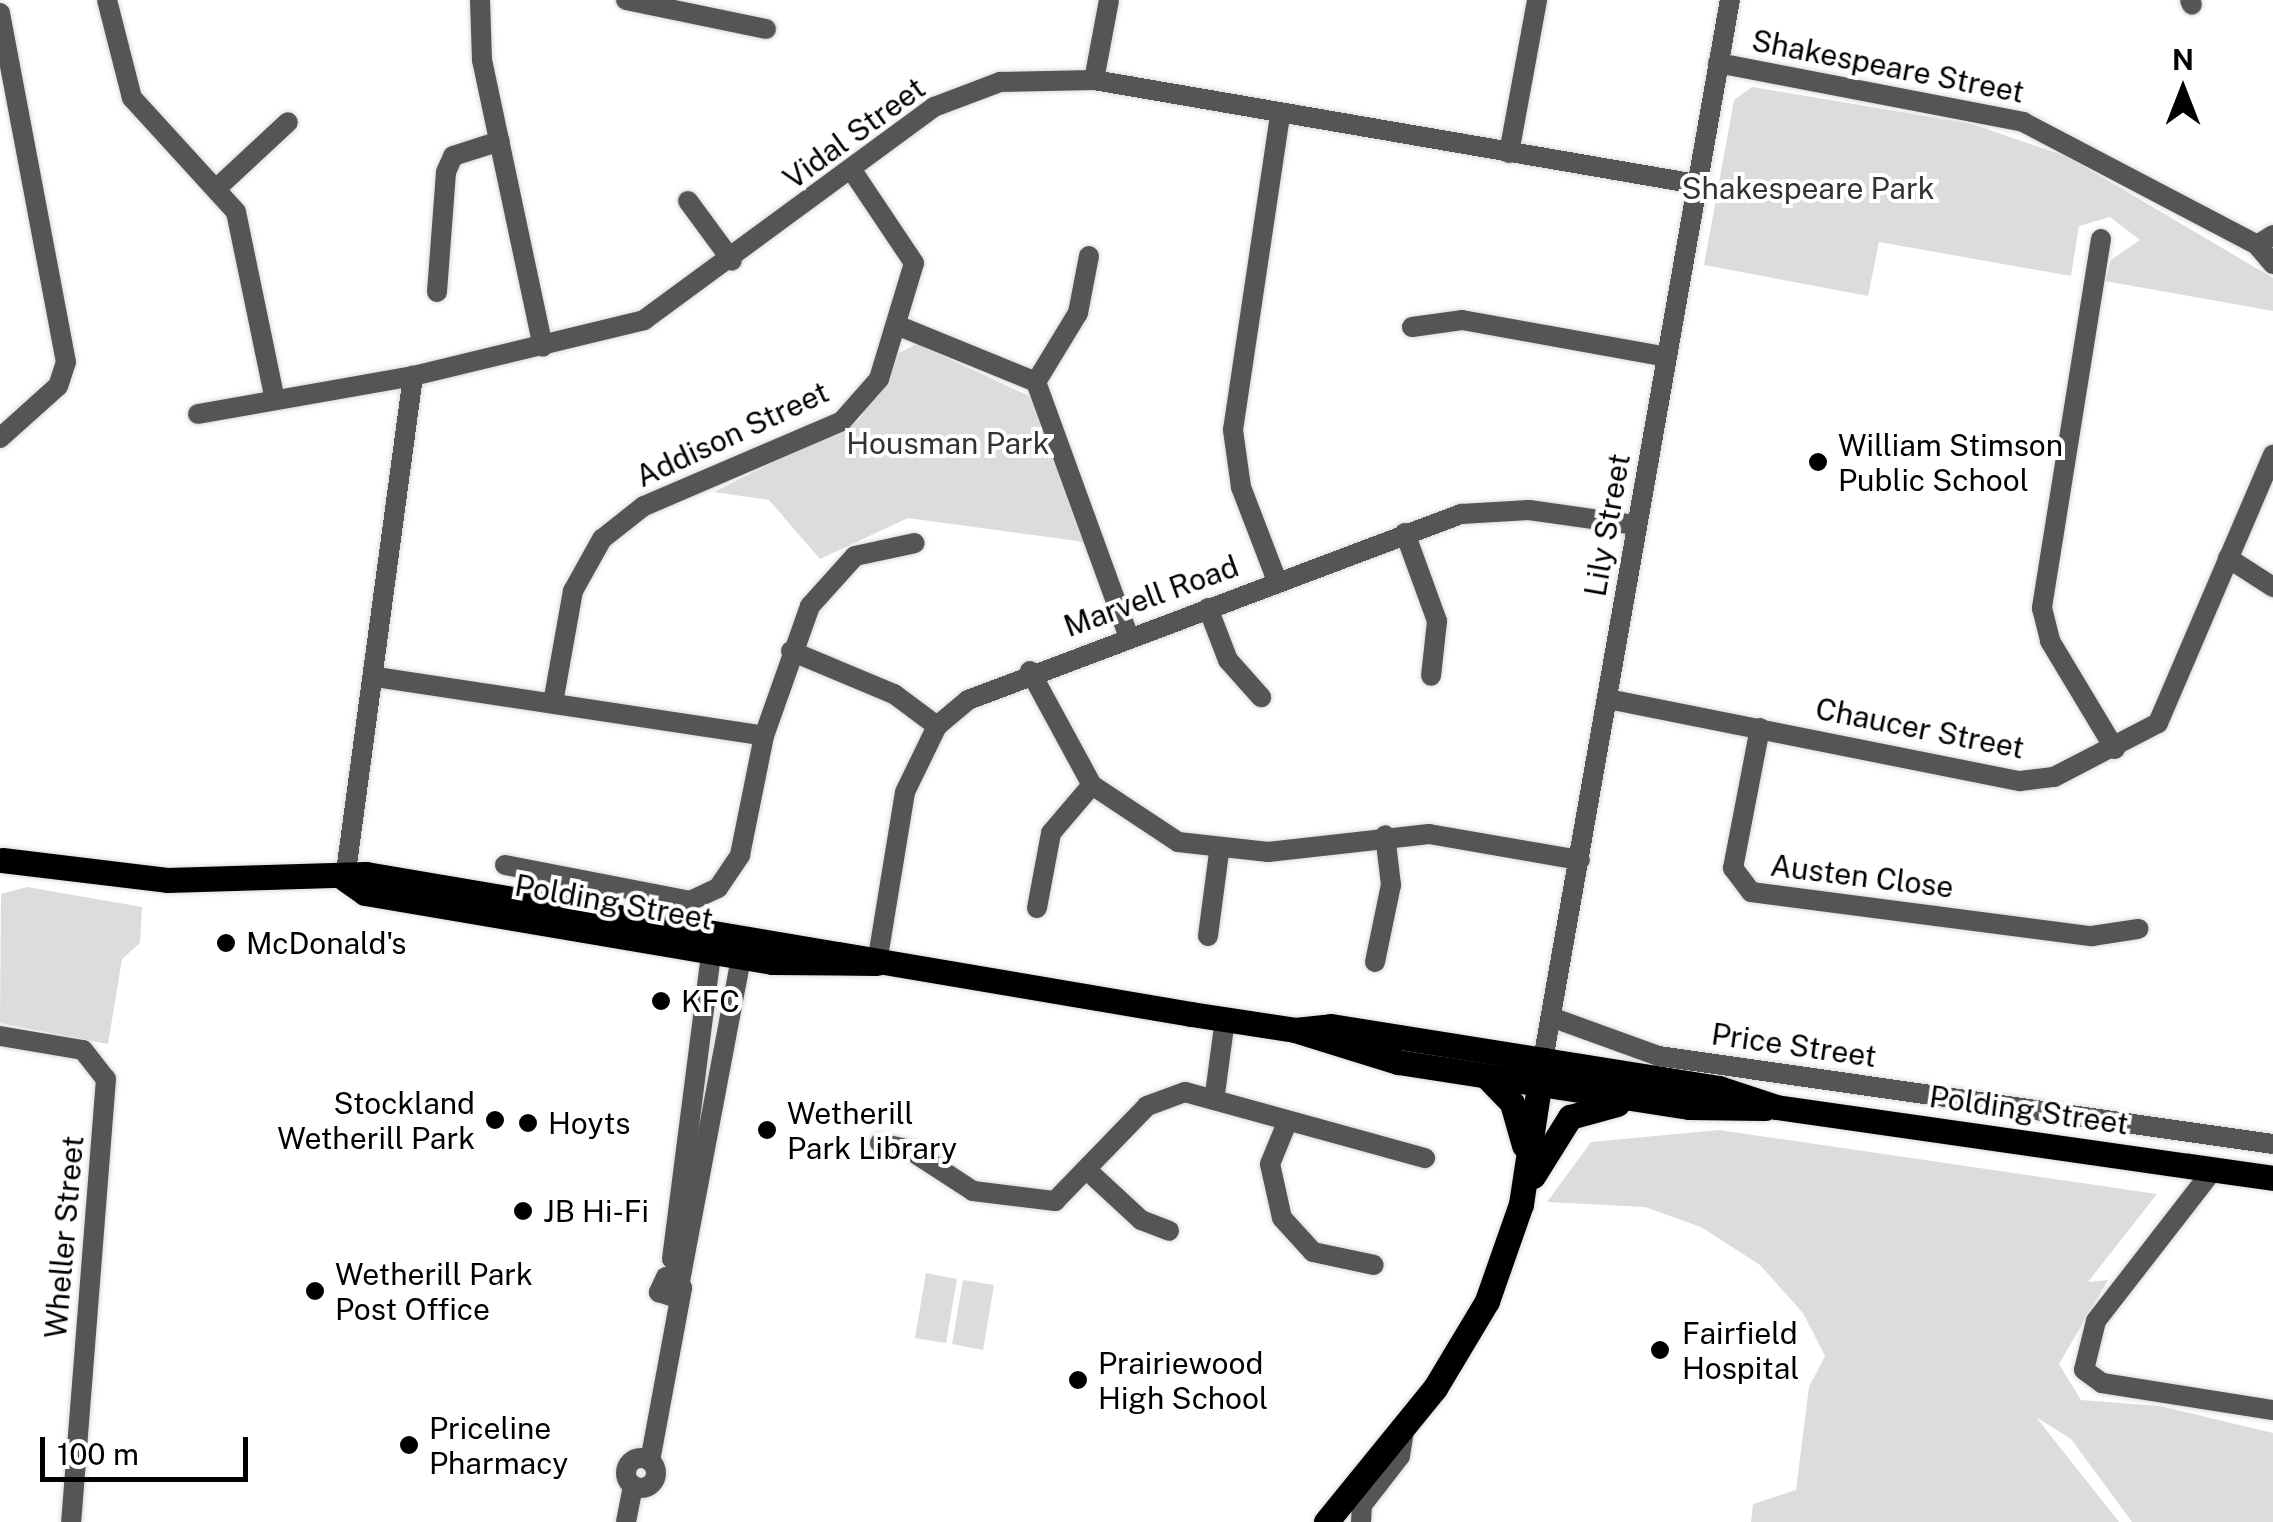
<!DOCTYPE html>
<style>
body{margin:0}
#map{position:relative;width:2273px;height:1522px;overflow:hidden;background:#fff;font-family:"Public Sans",sans-serif}
div>[style]{position:absolute}
.green>*{inset:0;background:#dcdcdc}
.roads{filter:drop-shadow(0 0 2px #dbdbdb) drop-shadow(0 0 2px #dbdbdb)}
.minor>*{height:20px;margin:-10px;padding:0 10px;transform-origin:10px;border-radius:10px;background:#555}
.minor>.ring{margin:-10px;padding:0;box-sizing:content-box;background:none;border:20px solid #555;border-radius:50%}
.major>*{height:25px;margin:-12.5px;padding:0 12.5px;transform-origin:12.5px;border-radius:12.5px;background:#000}
.dots>*{width:28px;height:28px;translate:-50% -50%;box-sizing:border-box;border:5px solid #fff;border-radius:50%}
span{translate:-50% -50%;white-space:nowrap;text-align:center;line-height:1.15;-webkit-text-stroke:8px #fff;paint-order:stroke}
.street-label{font-size:30px;color:#000}
.park-label{font-size:30px;color:#333}
.poi-label{font-size:30px;color:#000}
.left{translate:0 -50%;text-align:left}
.right{translate:-100% -50%;text-align:right}
.north{position:absolute;left:2133px;top:40px;width:100px;height:100px;-webkit-text-stroke:8px #fff;paint-order:stroke;rotate:0deg;font-size:28px;font-weight:700;line-height:40px;text-align:center;color:#000}
.north::after{content:'';display:block;margin:auto;width:35px;height:45px;background:#000;clip-path:polygon(50% 0,100% 100%,50% 72%,0 100%)}
.scale{position:absolute;left:40px;top:1437px;width:208px;height:45px;box-sizing:border-box;border:5px solid #000;border-top:0;padding-left:12px;font-size:30px;line-height:35px;white-space:nowrap;color:#000;-webkit-text-stroke:8px #fff;paint-order:stroke}
</style>
<div id="map">
<div class="green">
<i style="clip-path:polygon(1752px 87px,1972px 124px,2068px 157px,2273px 278px,2273px 311px,2105px 281px,2111px 260px,2140px 240px,2110px 217px,2079px 226px,2071px 276px,1879px 242px,1868px 296px,1704px 265px,1734px 100px)"></i>
<i style="clip-path:polygon(917px 344px,1033px 398px,1085px 542px,908px 518px,820px 559px,769px 500px,714px 492px,860px 419px,899px 353px)"></i>
<i style="clip-path:polygon(27px 887px,142px 907px,140px 943px,122px 959px,108px 1044px,0 1023px,1px 894px)"></i>
<i style="clip-path:polygon(1719px 1130px,2157px 1194px,2088px 1282px,2108px 1280px,2059px 1364px,2081px 1400px,2160px 1406px,2273px 1433px,2273px 1522px,2132px 1522px,2071px 1439px,2036px 1417px,2119px 1522px,1751px 1522px,1753px 1504px,1796px 1490px,1809px 1387px,1825px 1356px,1803px 1313px,1760px 1265px,1701px 1227px,1645px 1207px,1547px 1202px,1591px 1142px)"></i>
<i style="clip-path:polygon(926px 1273px,957px 1279px,946px 1343px,915px 1338px)"></i>
<i style="clip-path:polygon(963px 1280px,994px 1285px,983px 1350px,952px 1344px)"></i>
</div>
<div class="roads">
<div class="minor">
<i style="left:107px;top:0;width:101px;rotate:75.7deg"></i>
<i style="left:132px;top:98px;width:154px;rotate:47.6deg"></i>
<i style="left:236px;top:212px;width:192px;rotate:78.3deg"></i>
<i style="left:480px;top:0;width:60px;rotate:88.1deg"></i>
<i style="left:482px;top:60px;width:293px;rotate:78deg"></i>
<i style="left:626px;top:0;width:143px;rotate:11.7deg"></i>
<i style="left:2190px;top:0;width:5px;rotate:68deg"></i>
<i style="left:0;top:13px;width:355px;rotate:79.3deg"></i>
<i style="left:66px;top:362px;width:25px;rotate:108deg"></i>
<i style="left:58px;top:386px;width:78px;rotate:138.1deg"></i>
<i style="left:1718px;top:63px;width:311px;rotate:10.9deg"></i>
<i style="left:2023px;top:122px;width:264px;rotate:27.7deg"></i>
<i style="left:1094px;top:80px;width:81px;rotate:-79.4deg"></i>
<i style="left:1509px;top:153px;width:156px;rotate:-79.6deg"></i>
<i style="left:216px;top:189px;width:98px;rotate:-42.9deg"></i>
<i style="left:688px;top:201px;width:74px;rotate:53.7deg"></i>
<i style="left:2101px;top:239px;width:374px;rotate:99.1deg"></i>
<i style="left:2042px;top:608px;width:34px;rotate:76deg"></i>
<i style="left:2050px;top:641px;width:126px;rotate:59deg"></i>
<i style="left:2257px;top:245px;width:25px;rotate:50deg"></i>
<i style="left:2257px;top:245px;width:19px;rotate:-32deg"></i>
<i style="left:437px;top:292px;width:120px;rotate:-85.7deg"></i>
<i style="left:446px;top:172px;width:17px;rotate:-66deg"></i>
<i style="left:453px;top:156px;width:49px;rotate:-17.7deg"></i>
<i style="left:899px;top:326px;width:148px;rotate:22.2deg"></i>
<i style="left:1036px;top:382px;width:271px;rotate:70deg"></i>
<i style="left:1412px;top:327px;width:50px;rotate:-8deg"></i>
<i style="left:1462px;top:320px;width:208px;rotate:10.2deg"></i>
<i style="left:1036px;top:382px;width:81px;rotate:-58.7deg"></i>
<i style="left:1078px;top:313px;width:58px;rotate:-79.1deg"></i>
<i style="left:198px;top:414px;width:218px;rotate:-10deg"></i>
<i style="left:413px;top:376px;width:238px;rotate:-13.6deg"></i>
<i style="left:644px;top:320px;width:360px;rotate:-36.3deg"></i>
<i style="left:934px;top:107px;width:71px;rotate:-20.7deg"></i>
<i style="left:1000px;top:82px;width:94px;rotate:-1.2deg"></i>
<i style="left:1094px;top:80px;width:611px;rotate:9.8deg"></i>
<i style="left:1405px;top:533px;width:94px;rotate:70deg"></i>
<i style="left:1437px;top:621px;width:55px;rotate:96.2deg"></i>
<i style="left:2228px;top:558px;width:54px;rotate:32.8deg"></i>
<i style="left:1277px;top:581px;width:101px;rotate:-111deg"></i>
<i style="left:1241px;top:487px;width:58px;rotate:-98deg"></i>
<i style="left:1233px;top:430px;width:319px;rotate:-81.5deg"></i>
<i style="left:1208px;top:608px;width:56px;rotate:69deg"></i>
<i style="left:1228px;top:660px;width:50px;rotate:48.3deg"></i>
<i style="left:791px;top:651px;width:112px;rotate:22.7deg"></i>
<i style="left:894px;top:694px;width:54px;rotate:36.7deg"></i>
<i style="left:1030px;top:671px;width:130px;rotate:61.5deg"></i>
<i style="left:1092px;top:785px;width:103px;rotate:33.5deg"></i>
<i style="left:1178px;top:842px;width:91px;rotate:6.3deg"></i>
<i style="left:1268px;top:852px;width:162px;rotate:-6.4deg"></i>
<i style="left:1429px;top:834px;width:153px;rotate:9.8deg"></i>
<i style="left:376px;top:677px;width:392px;rotate:8.6deg"></i>
<i style="left:1608px;top:699px;width:420px;rotate:11.3deg"></i>
<i style="left:2020px;top:781px;width:34px;rotate:-7deg"></i>
<i style="left:2054px;top:777px;width:117px;rotate:-27.4deg"></i>
<i style="left:2158px;top:723px;width:292px;rotate:-66.8deg"></i>
<i style="left:553px;top:703px;width:114px;rotate:-79.9deg"></i>
<i style="left:573px;top:591px;width:60px;rotate:-60.9deg"></i>
<i style="left:602px;top:539px;width:53px;rotate:-38.2deg"></i>
<i style="left:644px;top:506px;width:215px;rotate:-23.2deg"></i>
<i style="left:842px;top:421px;width:56px;rotate:-48.6deg"></i>
<i style="left:879px;top:379px;width:121px;rotate:-73.2deg"></i>
<i style="left:914px;top:263px;width:113px;rotate:-123.8deg"></i>
<i style="left:1760px;top:728px;width:143px;rotate:100.9deg"></i>
<i style="left:1733px;top:868px;width:30px;rotate:53deg"></i>
<i style="left:1751px;top:892px;width:344px;rotate:7.4deg"></i>
<i style="left:2092px;top:936px;width:47px;rotate:-8.7deg"></i>
<i style="left:505px;top:865px;width:188px;rotate:11deg"></i>
<i style="left:690px;top:901px;width:31px;rotate:-25deg"></i>
<i style="left:718px;top:888px;width:40px;rotate:-56deg"></i>
<i style="left:740px;top:855px;width:121px;rotate:-78.6deg"></i>
<i style="left:764px;top:736px;width:138px;rotate:-70.5deg"></i>
<i style="left:810px;top:606px;width:67px;rotate:-48deg"></i>
<i style="left:855px;top:556px;width:61px;rotate:-12.2deg"></i>
<i style="left:345px;top:879px;width:508px;rotate:-82.3deg"></i>
<i style="left:1037px;top:908px;width:76px;rotate:-79.4deg"></i>
<i style="left:1051px;top:833px;width:63px;rotate:-49.5deg"></i>
<i style="left:1208px;top:936px;width:84px;rotate:-82.5deg"></i>
<i style="left:1375px;top:962px;width:79px;rotate:-78.3deg"></i>
<i style="left:1391px;top:885px;width:50px;rotate:-96.8deg"></i>
<i style="left:877px;top:963px;width:173px;rotate:-80.7deg"></i>
<i style="left:905px;top:792px;width:73px;rotate:-64.1deg"></i>
<i style="left:937px;top:726px;width:40px;rotate:-40deg"></i>
<i style="left:968px;top:700px;width:527px;rotate:-20.67deg"></i>
<i style="left:1461px;top:514px;width:68px;rotate:-3.4deg"></i>
<i style="left:1529px;top:510px;width:108px;rotate:8deg"></i>
<i style="left:1551px;top:1017px;width:115px;rotate:19.9deg"></i>
<i style="left:1659px;top:1056px;width:620px;rotate:8.16deg"></i>
<i style="left:0;top:1036px;width:84px;rotate:9.6deg"></i>
<i style="left:83px;top:1050px;width:37px;rotate:52deg"></i>
<i style="left:106px;top:1079px;width:444px;rotate:94.5deg"></i>
<i style="left:1543px;top:1060px;width:1076px;rotate:-80deg"></i>
<i style="left:1215px;top:1094px;width:76px;rotate:-82.4deg"></i>
<i style="left:1286px;top:1125px;width:42px;rotate:112.3deg"></i>
<i style="left:1270px;top:1164px;width:55px;rotate:77.5deg"></i>
<i style="left:1282px;top:1218px;width:46px;rotate:47.6deg"></i>
<i style="left:1313px;top:1252px;width:62px;rotate:12deg"></i>
<i style="left:880px;top:1143px;width:31px;rotate:13deg"></i>
<i style="left:910px;top:1150px;width:75px;rotate:33.1deg"></i>
<i style="left:973px;top:1191px;width:83px;rotate:7deg"></i>
<i style="left:1055px;top:1201px;width:132px;rotate:-45.9deg"></i>
<i style="left:1147px;top:1106px;width:40px;rotate:-20.2deg"></i>
<i style="left:1185px;top:1092px;width:249px;rotate:15.4deg"></i>
<i style="left:1087px;top:1170px;width:74px;rotate:42.8deg"></i>
<i style="left:1141px;top:1220px;width:30px;rotate:21deg"></i>
<i style="left:2213px;top:1170px;width:191px;rotate:127.8deg"></i>
<i style="left:2096px;top:1321px;width:50px;rotate:103.8deg"></i>
<i style="left:2084px;top:1370px;width:22px;rotate:36deg"></i>
<i style="left:2102px;top:1383px;width:173px;rotate:9deg"></i>
<i style="left:672px;top:1259px;width:321px;rotate:-82.7deg"></i>
<i style="left:680px;top:1281px;width:341px;rotate:-79.3deg"></i>
<i class="ring" style="left:626px;top:1458px;width:10px;height:10px"></i>
<i style="left:650px;top:1461px;width:176px;rotate:-79.5deg"></i>
<i style="left:682px;top:1288px;width:19px;rotate:-145deg"></i>
<i style="left:666px;top:1277px;width:17px;rotate:115deg"></i>
<i style="left:659px;top:1292px;width:18px;rotate:19deg"></i>
<i style="left:626px;top:1522px;width:37px;rotate:-79deg"></i>
<i style="left:1361px;top:1522px;width:17px;rotate:-87deg"></i>
<i style="left:1362px;top:1505px;width:62px;rotate:-52.2deg"></i>
<i style="left:1400px;top:1456px;width:31px;rotate:-81deg"></i>
</div>
<div class="major">
<i style="left:2px;top:860px;width:166px;rotate:6.9deg"></i>
<i style="left:167px;top:880px;width:199px;rotate:-1.7deg"></i>
<i style="left:366px;top:874px;width:837px;rotate:9.63deg"></i>
<i style="left:1191px;top:1014px;width:105px;rotate:8.7deg"></i>
<i style="left:1295px;top:1030px;width:36px;rotate:-6deg"></i>
<i style="left:1331px;top:1026px;width:393px;rotate:9.1deg"></i>
<i style="left:1719px;top:1088px;width:60px;rotate:18.4deg"></i>
<i style="left:1776px;top:1107px;width:502px;rotate:8.13deg"></i>
<i style="left:345px;top:879px;width:24px;rotate:35deg"></i>
<i style="left:365px;top:893px;width:413px;rotate:9.6deg"></i>
<i style="left:772px;top:962px;width:105px;rotate:0.5deg"></i>
<i style="left:1295px;top:1030px;width:108px;rotate:17.3deg"></i>
<i style="left:1398px;top:1062px;width:294px;rotate:8.8deg"></i>
<i style="left:1689px;top:1107px;width:76px;rotate:0.8deg"></i>
<i style="left:1487px;top:1077px;width:36px;rotate:46deg"></i>
<i style="left:1512px;top:1103px;width:44px;rotate:74.1deg"></i>
<i style="left:1533px;top:1176px;width:70px;rotate:-57.9deg"></i>
<i style="left:1570px;top:1117px;width:49px;rotate:-15.5deg"></i>
<i style="left:1326px;top:1522px;width:173px;rotate:-50.9deg"></i>
<i style="left:1435px;top:1388px;width:101px;rotate:-59.1deg"></i>
<i style="left:1487px;top:1301px;width:103px;rotate:-70.7deg"></i>
<i style="left:1521px;top:1204px;width:146px;rotate:-81.3deg"></i>
</div>
</div>
<div class="dots">
<i style="left:1818px;top:462px;background:#000"></i>
<i style="left:226px;top:943px;background:#000"></i>
<i style="left:661px;top:1001px;background:#000"></i>
<i style="left:495px;top:1120px;background:#000"></i>
<i style="left:528px;top:1123px;background:#000"></i>
<i style="left:767px;top:1130px;background:#000"></i>
<i style="left:523px;top:1211px;background:#000"></i>
<i style="left:315px;top:1291px;background:#000"></i>
<i style="left:1660px;top:1350px;background:#000"></i>
<i style="left:1078px;top:1380px;background:#000"></i>
<i style="left:409px;top:1445px;background:#000"></i>
</div>
<div class="street-label">
<span style="left:1888px;top:66px;rotate:11deg">Shakespeare Street</span>
<span style="left:854px;top:133px;rotate:-36deg">Vidal Street</span>
<span style="left:732px;top:434px;rotate:-25deg">Addison Street</span>
<span style="left:1607px;top:525px;rotate:-80deg">Lily Street</span>
<span style="left:1151px;top:596px;rotate:-20deg">Marvell Road</span>
<span style="left:1920px;top:728px;rotate:11deg">Chaucer Street</span>
<span style="left:1862px;top:876px;rotate:7deg">Austen Close</span>
<span style="left:614px;top:902px;rotate:10deg">Polding Street</span>
<span style="left:1794px;top:1045px;rotate:8deg">Price Street</span>
<span style="left:2029px;top:1110px;rotate:8deg">Polding Street</span>
<span style="left:64px;top:1237px;rotate:-85deg">Wheller Street</span>
</div>
<div class="park-label">
<span style="left:1808px;top:188px">Shakespeare Park</span>
<span style="left:948px;top:443px">Housman Park</span>
</div>
<div class="poi-label">
<span class="left" style="left:1838px;top:462px">William Stimson<br>Public School</span>
<span class="left" style="left:246px;top:943px">McDonald's</span>
<span class="left" style="left:681px;top:1001px">KFC</span>
<span class="right" style="left:475px;top:1120px">Stockland<br>Wetherill Park</span>
<span class="left" style="left:787px;top:1130px">Wetherill<br>Park Library</span>
<span class="left" style="left:548px;top:1123px">Hoyts</span>
<span class="left" style="left:543px;top:1211px">JB Hi-Fi</span>
<span class="left" style="left:335px;top:1291px">Wetherill Park<br>Post Office</span>
<span class="left" style="left:1682px;top:1350px">Fairfield<br>Hospital</span>
<span class="left" style="left:1098px;top:1380px">Prairiewood<br>High School</span>
<span class="left" style="left:429px;top:1445px">Priceline<br>Pharmacy</span>
</div>
<div class="north">N</div>
<div class="scale">100 m</div>
</div>
